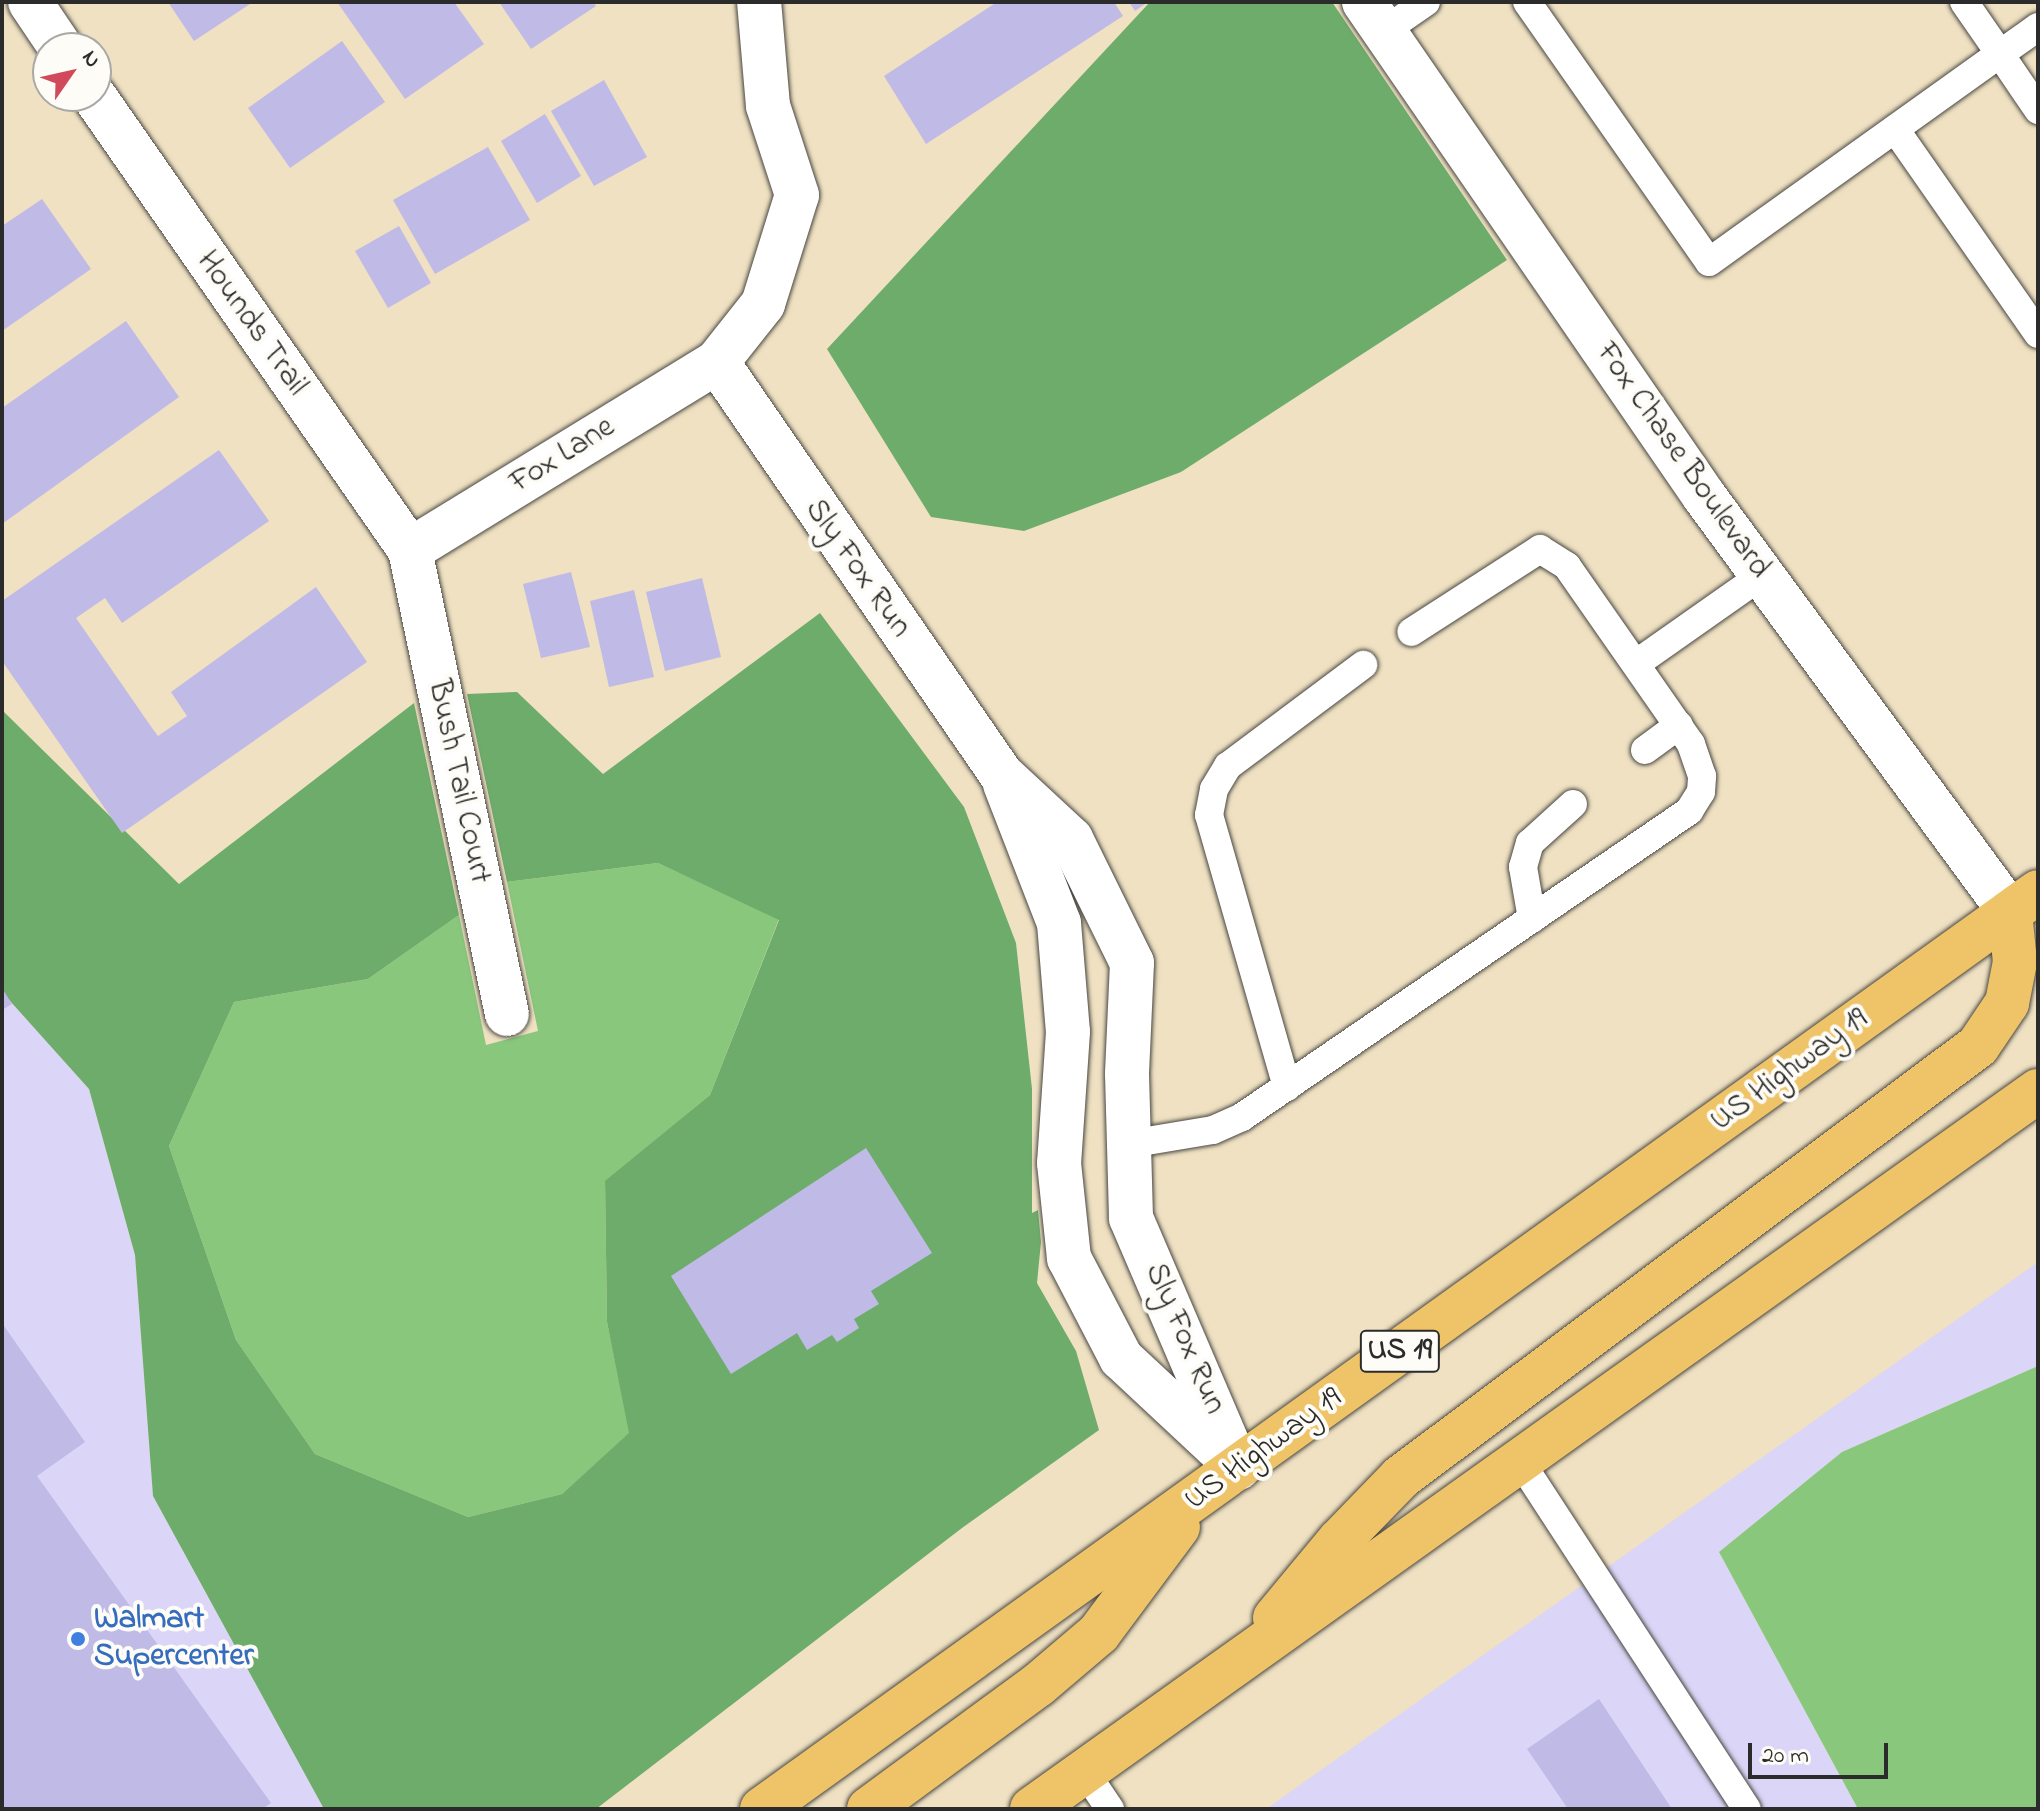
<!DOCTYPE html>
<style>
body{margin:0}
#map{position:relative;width:2040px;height:1811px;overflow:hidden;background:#efe1c2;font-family:"Indie Flower",sans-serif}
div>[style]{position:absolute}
.built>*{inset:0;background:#dbd6f7}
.green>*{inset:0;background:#89c77d}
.forest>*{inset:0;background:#6eac6c}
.building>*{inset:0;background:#c0bae6}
.roads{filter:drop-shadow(0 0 2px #484642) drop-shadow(0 0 2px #484642)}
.lane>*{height:28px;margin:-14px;padding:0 14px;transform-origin:14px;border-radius:14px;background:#fff}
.street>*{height:44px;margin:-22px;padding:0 22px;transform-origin:22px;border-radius:22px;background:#fff}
.highway>*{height:44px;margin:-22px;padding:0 22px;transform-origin:22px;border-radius:22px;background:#efc469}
.dots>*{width:22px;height:22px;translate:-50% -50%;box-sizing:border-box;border:4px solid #fdfcf7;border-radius:50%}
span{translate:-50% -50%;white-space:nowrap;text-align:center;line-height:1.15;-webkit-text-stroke:8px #fdfcf7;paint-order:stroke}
.shield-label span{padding:2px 6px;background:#fdfcf7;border:2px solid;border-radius:6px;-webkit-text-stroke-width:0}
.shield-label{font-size:30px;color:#2b2b2b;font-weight:700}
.street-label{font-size:32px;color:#2b2b2b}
.shop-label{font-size:32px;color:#366cbe;font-weight:700}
.left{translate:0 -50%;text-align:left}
.frame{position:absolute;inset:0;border:4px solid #2b2b2b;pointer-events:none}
.north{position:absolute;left:32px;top:32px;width:80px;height:80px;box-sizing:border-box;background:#fdfcf7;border:2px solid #a9a8a5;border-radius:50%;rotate:56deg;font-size:22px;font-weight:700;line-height:32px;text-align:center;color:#2b2b2b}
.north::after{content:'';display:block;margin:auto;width:28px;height:36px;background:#d1495b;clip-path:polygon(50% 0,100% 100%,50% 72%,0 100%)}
.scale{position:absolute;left:1748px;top:1743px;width:140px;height:36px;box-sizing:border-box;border:4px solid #2b2b2b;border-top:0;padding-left:10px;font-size:24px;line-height:28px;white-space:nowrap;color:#2b2b2b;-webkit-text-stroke:6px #fdfcf7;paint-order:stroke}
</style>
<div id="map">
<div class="built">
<i style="clip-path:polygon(2px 992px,89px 1089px,135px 1255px,153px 1496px,324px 1809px,2px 1809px)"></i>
<i style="clip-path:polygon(2038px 1262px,2038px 1366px,1842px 1452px,1719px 1552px,1858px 1809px,1266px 1809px)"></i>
</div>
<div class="green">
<i style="clip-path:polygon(658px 863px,779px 919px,710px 1095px,605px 1182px,607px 1322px,630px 1433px,562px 1494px,468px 1517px,315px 1454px,236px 1340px,169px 1146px,234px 1002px,368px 979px,459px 915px,486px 1045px,538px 1031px,507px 882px)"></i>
<i style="clip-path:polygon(2038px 1366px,2038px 1809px,1858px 1809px,1719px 1552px,1842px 1452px)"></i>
</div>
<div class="forest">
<i style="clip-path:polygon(1150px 2px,1332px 2px,1507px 260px,1181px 472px,1024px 531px,931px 517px,827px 349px)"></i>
<i style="clip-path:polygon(820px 613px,964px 807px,1016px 943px,1032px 1089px,1032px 1213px,1038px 1210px,1041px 1242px,1037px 1283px,1076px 1351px,1099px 1430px,962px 1528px,596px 1809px,324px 1809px,153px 1496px,135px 1255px,89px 1089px,2px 992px,2px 710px,179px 884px,414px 703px,459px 915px,368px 979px,234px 1002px,169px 1146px,236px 1340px,315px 1454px,468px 1517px,562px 1494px,629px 1433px,607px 1322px,605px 1181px,710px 1095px,779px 920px,658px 863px,507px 882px,467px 694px,517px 692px,603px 774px)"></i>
</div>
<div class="building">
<i style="clip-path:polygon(168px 2px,253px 2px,194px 41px)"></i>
<i style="clip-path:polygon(337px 2px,454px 2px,484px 44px,405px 99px)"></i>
<i style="clip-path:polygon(499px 2px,593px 2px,596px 6px,531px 49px)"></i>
<i style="clip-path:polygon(997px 2px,1114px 2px,1123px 16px,926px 144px,884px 76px)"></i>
<i style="clip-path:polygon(1129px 2px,1148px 2px,1135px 11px)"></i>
<i style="clip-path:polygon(342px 41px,385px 102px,290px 168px,248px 108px)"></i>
<i style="clip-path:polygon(604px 80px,647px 157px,594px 186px,551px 111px)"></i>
<i style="clip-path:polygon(545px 114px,581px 176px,537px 203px,501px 141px)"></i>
<i style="clip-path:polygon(488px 147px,530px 220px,435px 274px,393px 200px)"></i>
<i style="clip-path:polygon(42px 199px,91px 269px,2px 331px,2px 226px)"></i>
<i style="clip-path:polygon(399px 226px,431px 283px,388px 308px,355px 251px)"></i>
<i style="clip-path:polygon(126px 321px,179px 397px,2px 524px,2px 408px)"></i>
<i style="clip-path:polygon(219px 450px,269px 521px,122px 623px,105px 598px,76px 618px,152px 728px,158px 736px,187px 716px,171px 692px,316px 587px,367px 662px,122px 833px,2px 661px,2px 601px)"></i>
<i style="clip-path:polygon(571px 572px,590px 647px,541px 658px,523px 584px)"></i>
<i style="clip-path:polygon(702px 578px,721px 657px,665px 671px,646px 592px)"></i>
<i style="clip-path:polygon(634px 590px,654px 677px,609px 687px,590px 601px)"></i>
<i style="clip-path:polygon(2px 988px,12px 1004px,2px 1010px)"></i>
<i style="clip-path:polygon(866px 1148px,932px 1253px,871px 1291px,879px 1304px,854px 1319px,859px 1328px,837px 1342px,832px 1335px,807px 1350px,797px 1333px,731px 1374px,671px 1276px)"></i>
<i style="clip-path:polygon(2px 1323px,85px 1442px,37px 1476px,271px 1803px,262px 1809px,2px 1809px)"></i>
<i style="clip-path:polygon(1599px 1699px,1672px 1809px,1568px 1809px,1527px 1749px)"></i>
</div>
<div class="roads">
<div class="lane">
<i style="left:1527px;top:2px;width:317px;rotate:55deg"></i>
<i style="left:1709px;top:262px;width:358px;rotate:-35.6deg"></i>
<i style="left:2000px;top:54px;width:68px;rotate:55.8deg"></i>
<i style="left:1964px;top:2px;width:63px;rotate:55.3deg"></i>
<i style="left:2000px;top:54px;width:47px;rotate:-35.4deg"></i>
<i style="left:1384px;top:31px;width:51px;rotate:-34.6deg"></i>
<i style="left:1895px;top:129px;width:250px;rotate:55.1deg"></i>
<i style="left:1637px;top:663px;width:153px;rotate:-35.1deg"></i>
<i style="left:1645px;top:750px;width:42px;rotate:-36.3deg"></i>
<i style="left:1532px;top:919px;width:53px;rotate:-99.8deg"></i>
<i style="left:1523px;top:867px;width:25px;rotate:-74deg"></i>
<i style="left:1530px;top:843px;width:58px;rotate:-42.2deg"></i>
<i style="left:1287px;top:1087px;width:283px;rotate:-106deg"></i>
<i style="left:1209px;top:815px;width:26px;rotate:-79deg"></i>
<i style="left:1214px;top:789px;width:27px;rotate:-59deg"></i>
<i style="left:1228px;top:766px;width:169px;rotate:-36.8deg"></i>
<i style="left:1129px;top:1144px;width:85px;rotate:-9.5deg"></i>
<i style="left:1213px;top:1130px;width:32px;rotate:-24deg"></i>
<i style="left:1242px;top:1117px;width:542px;rotate:-34.39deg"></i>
<i style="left:1689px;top:811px;width:22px;rotate:-58deg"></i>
<i style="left:1701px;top:792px;width:16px;rotate:-86deg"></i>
<i style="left:1702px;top:776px;width:34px;rotate:-109deg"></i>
<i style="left:1691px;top:744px;width:217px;rotate:-124.9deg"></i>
<i style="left:1567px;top:566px;width:32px;rotate:-148deg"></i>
<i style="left:1540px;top:549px;width:153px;rotate:147.2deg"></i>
<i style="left:1520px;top:1461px;width:415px;rotate:56.9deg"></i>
<i style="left:1085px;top:1772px;width:45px;rotate:56deg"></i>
</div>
<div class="street">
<i style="left:30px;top:2px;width:55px;rotate:56deg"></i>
<i style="left:1364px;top:2px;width:600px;rotate:55.46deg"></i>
<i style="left:1704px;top:496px;width:516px;rotate:53.66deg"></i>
<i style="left:94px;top:96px;width:553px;rotate:55.16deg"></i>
<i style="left:410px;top:550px;width:474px;rotate:78.2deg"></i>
<i style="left:717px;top:362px;width:500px;rotate:55.42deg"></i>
<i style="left:1001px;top:774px;width:96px;rotate:42.9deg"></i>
<i style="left:1071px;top:839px;width:138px;rotate:63.8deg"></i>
<i style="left:1132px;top:963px;width:111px;rotate:92.6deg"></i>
<i style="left:1127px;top:1074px;width:144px;rotate:88.4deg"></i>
<i style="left:1131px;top:1218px;width:272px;rotate:66.8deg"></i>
<i style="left:410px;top:550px;width:360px;rotate:-31.5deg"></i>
<i style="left:717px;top:362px;width:74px;rotate:-51.6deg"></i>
<i style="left:763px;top:304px;width:114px;rotate:-72.7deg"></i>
<i style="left:797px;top:195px;width:94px;rotate:-108deg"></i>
<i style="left:768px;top:106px;width:104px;rotate:-94.9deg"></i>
<i style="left:1005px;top:784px;width:149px;rotate:68.8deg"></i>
<i style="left:1059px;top:923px;width:109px;rotate:85.3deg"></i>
<i style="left:1068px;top:1032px;width:131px;rotate:93.9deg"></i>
<i style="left:1059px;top:1163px;width:96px;rotate:84deg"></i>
<i style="left:1069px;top:1258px;width:113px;rotate:62.5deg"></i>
<i style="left:1121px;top:1358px;width:145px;rotate:43deg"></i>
</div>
<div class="highway">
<i style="left:1275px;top:1618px;width:100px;rotate:-50.3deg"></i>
<i style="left:1339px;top:1541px;width:89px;rotate:-45.9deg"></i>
<i style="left:1401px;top:1477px;width:720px;rotate:-36.76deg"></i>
<i style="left:1978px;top:1046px;width:52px;rotate:-56deg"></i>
<i style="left:2007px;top:1003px;width:42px;rotate:-79deg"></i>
<i style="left:2015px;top:962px;width:50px;rotate:-95.7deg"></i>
<i style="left:762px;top:1809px;width:1571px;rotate:-35.7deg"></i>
<i style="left:869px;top:1809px;width:210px;rotate:-36.3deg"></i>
<i style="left:1038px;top:1685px;width:80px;rotate:-40.4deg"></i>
<i style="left:1099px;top:1633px;width:132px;rotate:-53.3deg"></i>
<i style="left:1032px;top:1809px;width:1236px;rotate:-35.52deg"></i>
</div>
</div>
<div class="dots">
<i style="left:78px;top:1639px;background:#3f7fe0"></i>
</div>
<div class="shield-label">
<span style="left:1400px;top:1351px">US 19</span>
</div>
<div class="street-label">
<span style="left:251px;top:324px;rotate:55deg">Hounds Trail</span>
<span style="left:563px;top:456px;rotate:-32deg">Fox Lane</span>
<span style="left:1682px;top:461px;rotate:55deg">Fox Chase Boulevard</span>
<span style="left:857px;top:569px;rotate:55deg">Sly Fox Run</span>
<span style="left:458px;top:782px;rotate:78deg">Bush Tail Court</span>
<span style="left:1790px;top:1071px;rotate:-36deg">US Highway 19</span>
<span style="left:1184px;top:1339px;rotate:67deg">Sly Fox Run</span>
<span style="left:1264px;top:1450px;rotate:-36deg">US Highway 19</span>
</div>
<div class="shop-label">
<span class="left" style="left:94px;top:1639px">Walmart<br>Supercenter</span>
</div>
<div class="frame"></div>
<div class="north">N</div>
<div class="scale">20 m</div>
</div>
